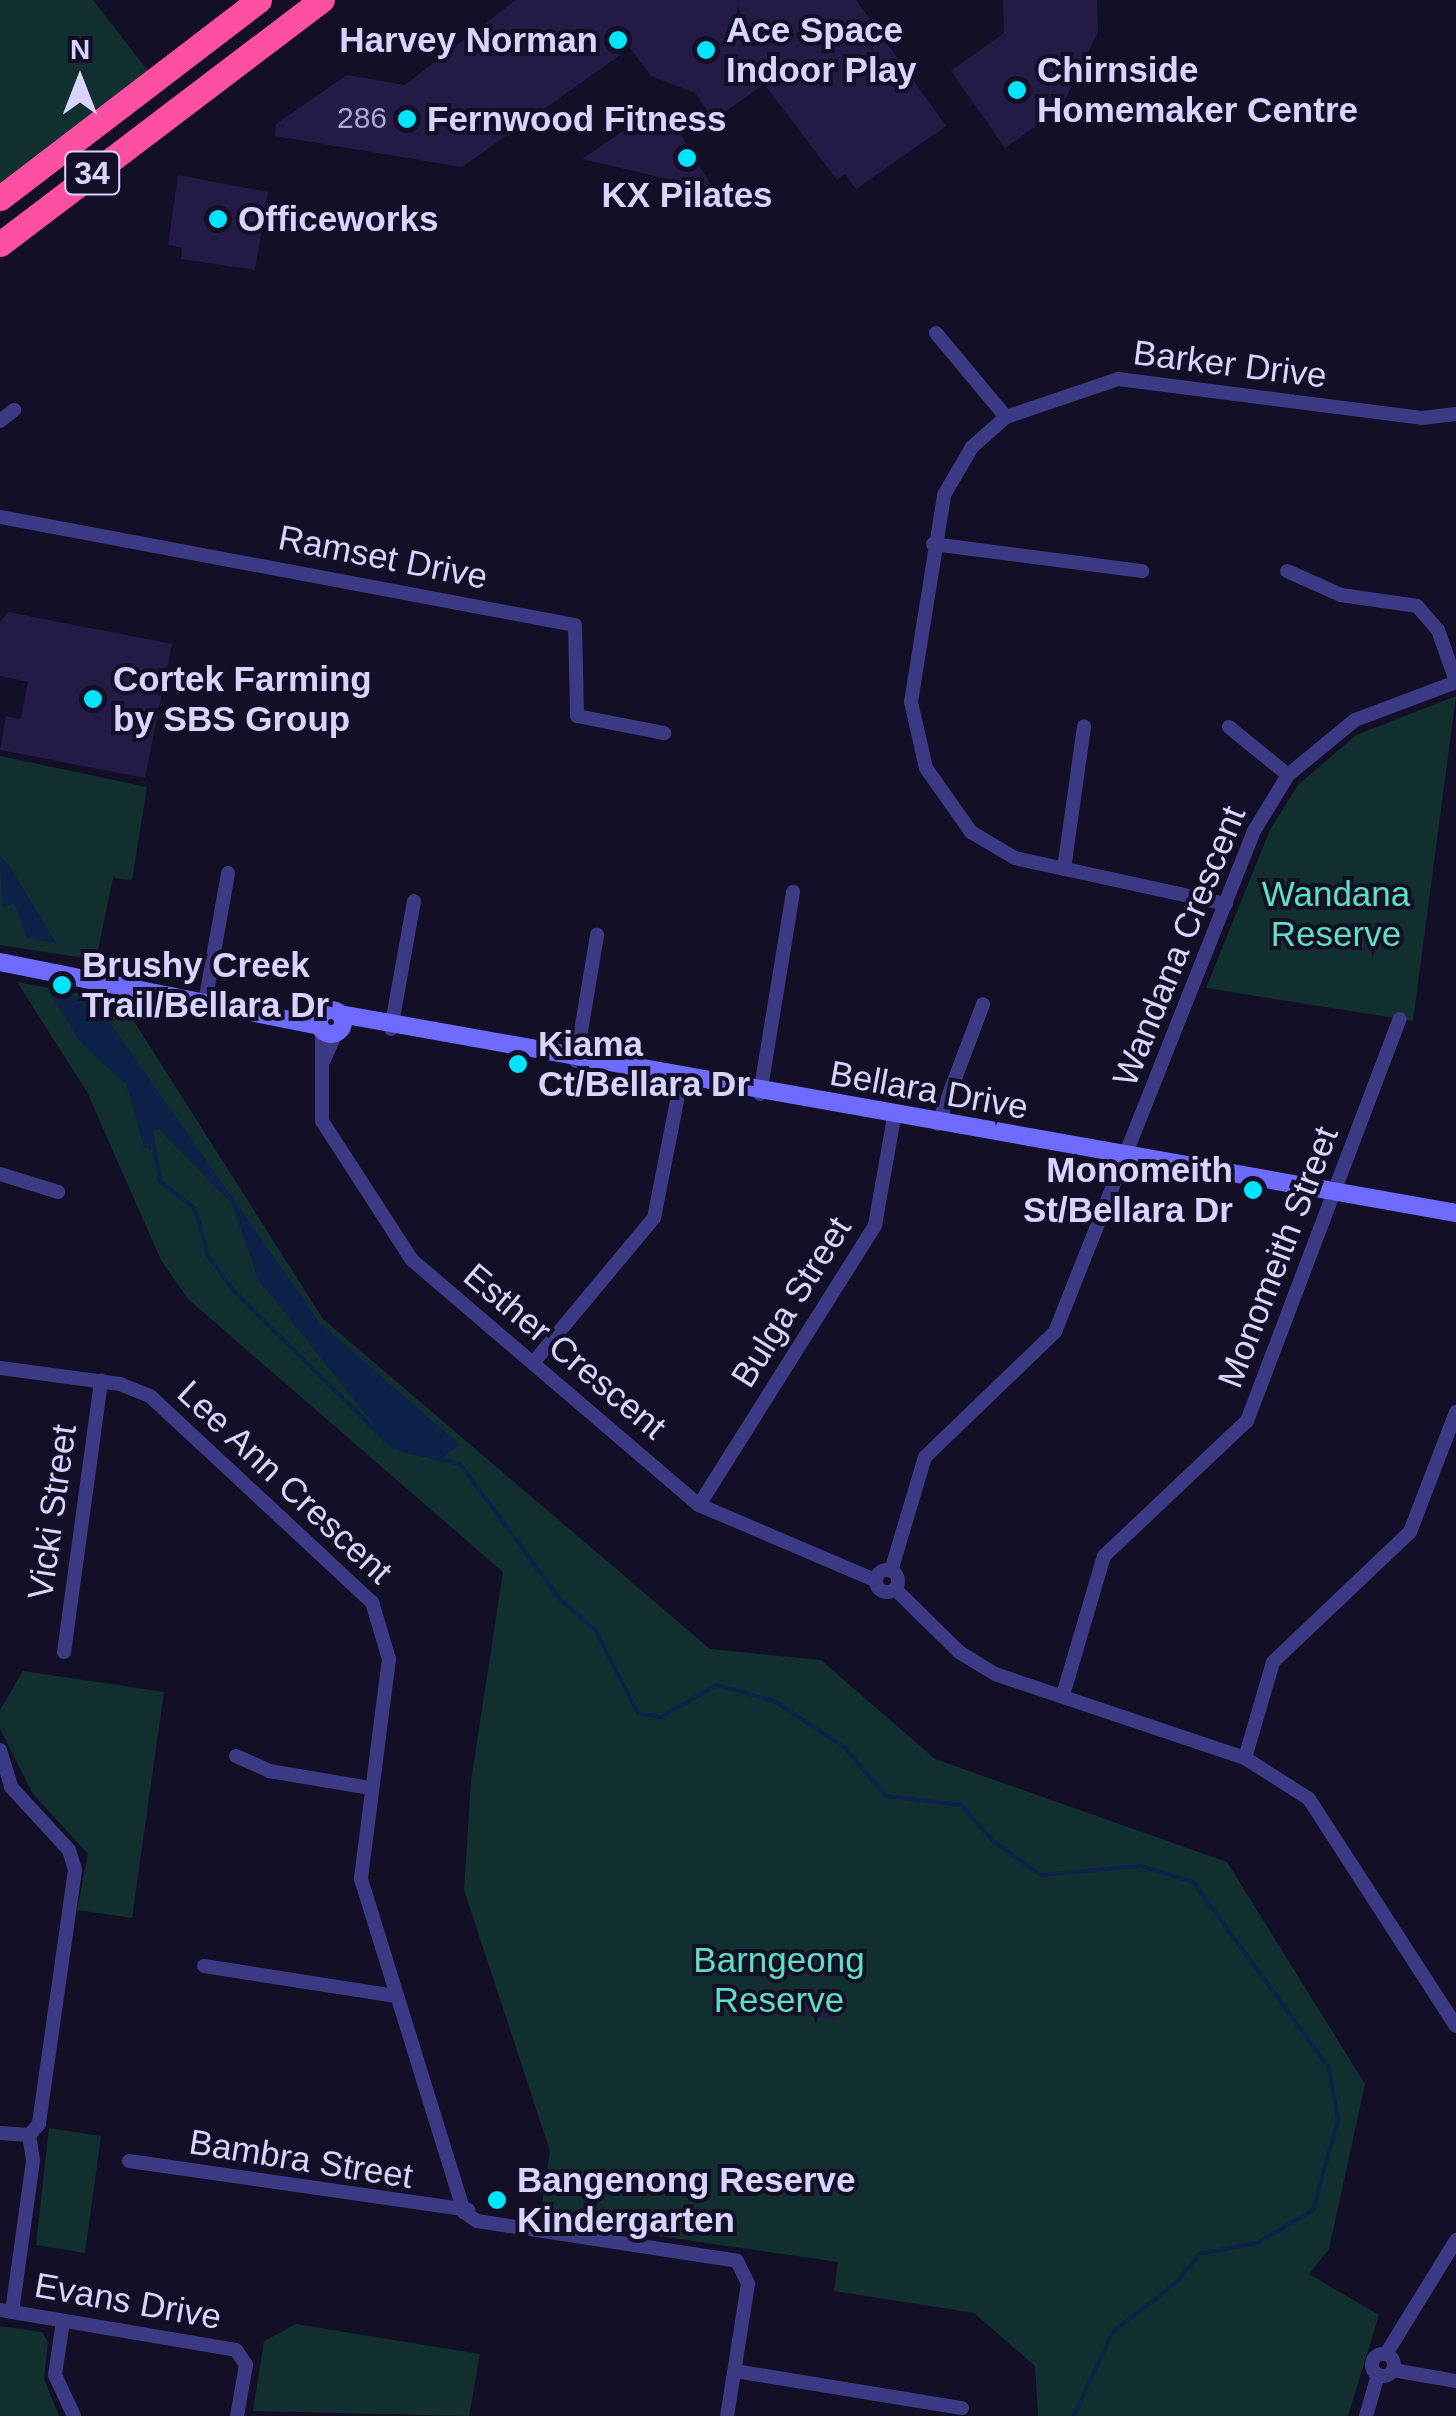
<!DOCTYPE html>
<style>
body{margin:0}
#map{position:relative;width:1456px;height:2416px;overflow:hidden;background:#130f26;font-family:Arial,sans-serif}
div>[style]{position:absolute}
.green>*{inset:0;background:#12302f}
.water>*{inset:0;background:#0c2248}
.stream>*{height:4px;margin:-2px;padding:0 2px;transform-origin:2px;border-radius:2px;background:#0c2248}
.building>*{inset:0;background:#241b47}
.street>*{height:14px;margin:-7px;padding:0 7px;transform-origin:7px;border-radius:7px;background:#3d3a85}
.street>.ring{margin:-7px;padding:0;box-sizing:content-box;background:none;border:14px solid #3d3a85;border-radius:50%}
.secondary>*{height:18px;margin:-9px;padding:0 9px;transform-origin:9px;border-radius:9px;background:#6f6bff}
.secondary>.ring{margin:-9px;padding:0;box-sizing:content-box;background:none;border:18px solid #6f6bff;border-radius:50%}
.highway>*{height:25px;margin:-12.5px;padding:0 12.5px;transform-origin:12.5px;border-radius:12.5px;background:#ff4fa3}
.dots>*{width:28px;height:28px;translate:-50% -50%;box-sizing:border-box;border:5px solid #130f26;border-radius:50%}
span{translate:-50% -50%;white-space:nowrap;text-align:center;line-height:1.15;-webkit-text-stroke:8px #130f26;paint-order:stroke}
.number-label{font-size:30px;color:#aca6d1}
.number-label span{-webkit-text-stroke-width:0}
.shield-label span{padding:2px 8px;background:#130f26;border:2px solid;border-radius:8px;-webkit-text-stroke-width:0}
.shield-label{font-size:32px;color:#d9d4ff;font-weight:700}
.poi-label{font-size:35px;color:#d9d4ff;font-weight:700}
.left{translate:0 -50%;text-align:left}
.right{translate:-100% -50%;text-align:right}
.street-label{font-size:35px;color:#d9d4ff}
.park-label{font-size:35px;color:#5fe0c0}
.north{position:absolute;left:30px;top:30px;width:100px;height:100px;-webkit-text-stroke:8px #130f26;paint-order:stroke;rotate:0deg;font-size:28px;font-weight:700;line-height:40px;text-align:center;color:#d9d4ff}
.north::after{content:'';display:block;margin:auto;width:35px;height:45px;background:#d9d4ff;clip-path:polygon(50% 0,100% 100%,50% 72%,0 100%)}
</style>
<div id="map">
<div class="green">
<i style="clip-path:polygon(0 0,93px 0,152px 76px,0 185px)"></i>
<i style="clip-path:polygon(1456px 696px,1413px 1021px,1206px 988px,1270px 830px,1298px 785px,1356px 735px)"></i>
<i style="clip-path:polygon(0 756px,147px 787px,132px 880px,113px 878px,96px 960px,0 945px)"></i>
<i style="clip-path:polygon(17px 982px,121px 1001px,323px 1319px,710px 1649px,821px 1660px,935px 1759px,1227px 1862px,1365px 2084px,1329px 2249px,1309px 2274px,1379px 2315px,1348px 2416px,1038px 2416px,1035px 2366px,974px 2313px,834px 2291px,838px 2262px,540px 2219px,550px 2151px,464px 1890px,471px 1781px,503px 1572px,188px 1299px,161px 1260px,87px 1092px)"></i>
<i style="clip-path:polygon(23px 1671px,164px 1692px,132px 1918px,77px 1910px,88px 1854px,33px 1794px,0 1729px,0 1710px)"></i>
<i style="clip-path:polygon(49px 2128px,101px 2136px,85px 2253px,36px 2245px)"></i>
<i style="clip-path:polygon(296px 2324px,480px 2354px,469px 2416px,253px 2411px,264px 2341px)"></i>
<i style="clip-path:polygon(0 2326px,42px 2332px,48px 2342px,44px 2379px,59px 2416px,0 2416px)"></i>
</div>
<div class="water">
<i style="clip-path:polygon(0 856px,10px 867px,57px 944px,27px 938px,14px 903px,2px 908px)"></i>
<i style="clip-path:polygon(50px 993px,94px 1000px,320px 1323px,460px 1445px,443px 1457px,392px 1448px,258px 1279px,232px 1204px,159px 1129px,151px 1132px,151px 1150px,144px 1147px,126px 1084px,80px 1042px)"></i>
</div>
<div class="stream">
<i style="left:151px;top:1131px;width:51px;rotate:79.8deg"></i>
<i style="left:160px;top:1181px;width:45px;rotate:38.7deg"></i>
<i style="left:195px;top:1209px;width:48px;rotate:74.2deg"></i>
<i style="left:208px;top:1255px;width:42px;rotate:54.8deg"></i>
<i style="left:232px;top:1289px;width:218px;rotate:44.6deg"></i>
<i style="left:400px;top:1449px;width:62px;rotate:14deg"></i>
<i style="left:460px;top:1464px;width:167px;rotate:53.5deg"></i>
<i style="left:559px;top:1598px;width:50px;rotate:41.7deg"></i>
<i style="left:596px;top:1631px;width:92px;rotate:62.9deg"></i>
<i style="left:638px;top:1713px;width:23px;rotate:10deg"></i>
<i style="left:661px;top:1717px;width:64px;rotate:-29.7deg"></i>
<i style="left:717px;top:1685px;width:59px;rotate:15.7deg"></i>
<i style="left:774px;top:1701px;width:85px;rotate:33.5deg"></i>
<i style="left:845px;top:1748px;width:63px;rotate:49.5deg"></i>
<i style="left:886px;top:1796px;width:76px;rotate:6.8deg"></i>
<i style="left:961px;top:1805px;width:48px;rotate:48.4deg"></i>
<i style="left:993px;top:1841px;width:59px;rotate:35.3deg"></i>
<i style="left:1041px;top:1875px;width:100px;rotate:-5.1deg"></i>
<i style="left:1141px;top:1866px;width:54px;rotate:17.1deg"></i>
<i style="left:1193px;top:1882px;width:230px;rotate:53.8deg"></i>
<i style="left:1329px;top:2068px;width:53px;rotate:80.2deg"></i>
<i style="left:1338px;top:2120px;width:93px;rotate:105.5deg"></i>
<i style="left:1313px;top:2210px;width:65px;rotate:149.5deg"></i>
<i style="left:1257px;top:2243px;width:59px;rotate:169.3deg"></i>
<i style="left:1199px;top:2254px;width:34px;rotate:128deg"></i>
<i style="left:1178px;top:2281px;width:84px;rotate:141.8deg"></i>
<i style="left:1112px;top:2333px;width:91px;rotate:114.6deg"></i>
</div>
<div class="building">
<i style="clip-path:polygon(516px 0,856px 0,946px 126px,856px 189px,845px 174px,837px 180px,764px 84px,714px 120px,695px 93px,651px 76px,630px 48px,462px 167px,275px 136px,276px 124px,347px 75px,405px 85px)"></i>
<i style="clip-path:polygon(1003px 0,1097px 0,1098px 32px,1061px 108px,1005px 148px,951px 71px,1004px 33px)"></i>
<i style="clip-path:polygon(629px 127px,681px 135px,714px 190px,582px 159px)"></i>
<i style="clip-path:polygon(178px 175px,268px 192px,255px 270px,181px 259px,182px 248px,168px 245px)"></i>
<i style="clip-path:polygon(8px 612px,172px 644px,145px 778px,0 750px,6px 716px,21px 719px,28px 682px,0 676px,0 622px)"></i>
<i style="clip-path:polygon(805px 1999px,838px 2005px,836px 2020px,803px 2015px)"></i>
</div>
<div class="street">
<i style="left:936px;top:333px;width:109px;rotate:50.2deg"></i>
<i style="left:0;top:421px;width:18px;rotate:-38deg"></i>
<i style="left:0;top:517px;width:585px;rotate:10.64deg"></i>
<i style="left:575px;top:625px;width:91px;rotate:88.7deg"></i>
<i style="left:577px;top:716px;width:89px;rotate:11.1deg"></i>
<i style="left:933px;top:544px;width:211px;rotate:7.4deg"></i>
<i style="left:1287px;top:571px;width:59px;rotate:24deg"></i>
<i style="left:1341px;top:595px;width:77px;rotate:8.2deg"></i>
<i style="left:1417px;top:606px;width:32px;rotate:49deg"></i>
<i style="left:1438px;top:630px;width:54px;rotate:70.6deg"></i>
<i style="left:1229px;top:727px;width:76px;rotate:39.1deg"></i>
<i style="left:1064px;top:869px;width:144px;rotate:-82deg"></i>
<i style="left:1226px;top:904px;width:216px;rotate:-167.7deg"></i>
<i style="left:1015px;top:858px;width:51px;rotate:-149.4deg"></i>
<i style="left:971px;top:832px;width:78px;rotate:-125.1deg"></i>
<i style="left:926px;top:768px;width:68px;rotate:-102.8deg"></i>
<i style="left:911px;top:702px;width:210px;rotate:-80.9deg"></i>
<i style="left:944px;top:495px;width:56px;rotate:-59.7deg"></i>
<i style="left:972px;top:447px;width:45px;rotate:-41.4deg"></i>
<i style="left:1006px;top:417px;width:118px;rotate:-18.7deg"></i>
<i style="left:1118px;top:379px;width:306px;rotate:7.3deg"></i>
<i style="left:1422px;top:418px;width:34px;rotate:-7deg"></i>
<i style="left:206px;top:997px;width:126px;rotate:-79.9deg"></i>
<i style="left:391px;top:1029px;width:130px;rotate:-79.8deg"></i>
<i style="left:322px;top:1030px;width:91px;rotate:90deg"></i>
<i style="left:322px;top:1121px;width:166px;rotate:57.1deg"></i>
<i style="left:412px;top:1260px;width:377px;rotate:40.5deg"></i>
<i style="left:699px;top:1505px;width:191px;rotate:23.1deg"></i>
<i style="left:324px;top:1060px;width:30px;rotate:-66deg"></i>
<i style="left:576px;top:1061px;width:128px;rotate:-80.5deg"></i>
<i style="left:760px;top:1094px;width:205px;rotate:-80.7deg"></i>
<i style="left:938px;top:1124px;width:128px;rotate:-69.4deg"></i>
<i style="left:0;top:1174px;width:61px;rotate:17.2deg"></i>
<i style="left:533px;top:1363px;width:189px;rotate:-50.2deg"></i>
<i style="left:654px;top:1218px;width:141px;rotate:-78.9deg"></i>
<i style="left:0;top:1368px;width:121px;rotate:7.6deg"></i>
<i style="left:120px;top:1384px;width:32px;rotate:22deg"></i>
<i style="left:150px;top:1396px;width:303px;rotate:42.9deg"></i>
<i style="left:372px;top:1602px;width:59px;rotate:73.4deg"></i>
<i style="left:389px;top:1659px;width:222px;rotate:97.3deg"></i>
<i style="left:361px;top:1879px;width:349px;rotate:72.8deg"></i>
<i style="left:464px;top:2212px;width:16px;rotate:35deg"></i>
<i style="left:477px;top:2221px;width:263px;rotate:8.7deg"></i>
<i style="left:737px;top:2261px;width:25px;rotate:64deg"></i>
<i style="left:748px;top:2284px;width:134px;rotate:99deg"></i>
<i style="left:699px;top:1505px;width:331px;rotate:-57.8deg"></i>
<i style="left:875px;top:1225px;width:110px;rotate:-80deg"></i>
<i class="ring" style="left:876px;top:1570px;width:8px;height:8px"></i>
<i style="left:891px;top:1571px;width:119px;rotate:-73.4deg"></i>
<i style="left:925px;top:1457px;width:180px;rotate:-43.9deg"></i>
<i style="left:1055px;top:1332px;width:539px;rotate:-68.34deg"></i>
<i style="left:1254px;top:831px;width:66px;rotate:-58.7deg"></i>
<i style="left:1288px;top:775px;width:87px;rotate:-39.4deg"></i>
<i style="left:1355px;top:720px;width:108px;rotate:-20.6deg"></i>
<i style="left:895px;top:1589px;width:90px;rotate:44.5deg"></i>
<i style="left:959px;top:1652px;width:42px;rotate:31.4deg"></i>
<i style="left:995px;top:1674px;width:264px;rotate:18.6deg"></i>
<i style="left:1245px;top:1758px;width:76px;rotate:32.6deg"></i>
<i style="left:1309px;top:1799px;width:270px;rotate:57.1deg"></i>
<i style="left:64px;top:1652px;width:274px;rotate:-82.2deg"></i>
<i style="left:1063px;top:1695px;width:145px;rotate:-73.6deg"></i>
<i style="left:1104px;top:1556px;width:197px;rotate:-43.4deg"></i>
<i style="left:1247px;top:1421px;width:430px;rotate:-69.2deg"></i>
<i style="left:0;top:1750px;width:39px;rotate:73deg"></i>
<i style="left:11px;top:1787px;width:86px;rotate:47.4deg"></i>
<i style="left:69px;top:1850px;width:21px;rotate:73deg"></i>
<i style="left:75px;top:1870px;width:257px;rotate:98.1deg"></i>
<i style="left:39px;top:2124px;width:15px;rotate:132deg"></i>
<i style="left:29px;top:2135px;width:29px;rotate:-176deg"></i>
<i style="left:236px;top:1756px;width:36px;rotate:24deg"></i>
<i style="left:269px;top:1771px;width:103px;rotate:9.5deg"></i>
<i style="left:1245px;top:1758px;width:100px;rotate:-73.7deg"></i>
<i style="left:1273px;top:1662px;width:189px;rotate:-43.5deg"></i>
<i style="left:1410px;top:1532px;width:129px;rotate:-69deg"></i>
<i style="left:204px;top:1966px;width:193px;rotate:8.9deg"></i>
<i style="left:129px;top:2161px;width:343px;rotate:8.2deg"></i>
<i style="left:0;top:2310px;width:239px;rotate:9.6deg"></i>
<i style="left:236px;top:2350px;width:18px;rotate:56deg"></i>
<i style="left:246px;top:2365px;width:52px;rotate:100deg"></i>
<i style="left:12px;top:2312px;width:153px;rotate:-82.1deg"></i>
<i style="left:33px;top:2160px;width:25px;rotate:-99deg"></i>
<i style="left:63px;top:2321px;width:55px;rotate:98.4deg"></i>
<i style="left:55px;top:2375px;width:45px;rotate:65.1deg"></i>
<i class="ring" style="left:1372px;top:2354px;width:8px;height:8px"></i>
<i style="left:1386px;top:2354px;width:134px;rotate:-58.4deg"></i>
<i style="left:1393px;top:2370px;width:64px;rotate:9.9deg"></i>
<i style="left:735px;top:2371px;width:230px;rotate:9.3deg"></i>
<i style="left:1366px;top:2416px;width:43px;rotate:-73.7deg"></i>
</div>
<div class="secondary">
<i style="left:0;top:962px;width:326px;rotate:11.3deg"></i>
<i class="ring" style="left:319px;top:1010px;width:6px;height:6px"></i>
<i style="left:340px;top:1014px;width:1134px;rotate:10.11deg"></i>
</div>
<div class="highway">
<i style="left:0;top:198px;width:326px;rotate:-37.4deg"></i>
<i style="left:0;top:244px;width:404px;rotate:-37.2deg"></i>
</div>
<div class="dots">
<i style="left:618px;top:40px;background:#00e5ff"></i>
<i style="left:706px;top:50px;background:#00e5ff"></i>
<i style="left:1017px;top:90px;background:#00e5ff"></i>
<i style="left:407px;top:119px;background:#00e5ff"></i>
<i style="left:687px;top:158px;background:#00e5ff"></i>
<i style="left:218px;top:219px;background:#00e5ff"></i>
<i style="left:93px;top:699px;background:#00e5ff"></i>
<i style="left:62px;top:985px;background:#00e5ff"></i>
<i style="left:518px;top:1064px;background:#00e5ff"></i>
<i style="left:1253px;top:1190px;background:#00e5ff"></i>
<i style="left:497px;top:2200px;background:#00e5ff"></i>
</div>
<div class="number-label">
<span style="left:362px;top:118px">286</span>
</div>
<div class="shield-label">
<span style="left:92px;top:173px">34</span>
</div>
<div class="poi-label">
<span class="left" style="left:726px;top:50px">Ace Space<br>Indoor Play</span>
<span class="right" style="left:598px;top:40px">Harvey Norman</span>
<span class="left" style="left:1037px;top:90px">Chirnside<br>Homemaker Centre</span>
<span class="left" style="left:427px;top:119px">Fernwood Fitness</span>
<span style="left:687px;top:195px">KX Pilates</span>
<span class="left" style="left:238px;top:219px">Officeworks</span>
<span class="left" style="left:113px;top:699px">Cortek Farming<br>by SBS Group</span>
<span class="left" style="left:82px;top:985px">Brushy Creek<br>Trail/Bellara Dr</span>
<span class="left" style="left:538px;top:1064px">Kiama<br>Ct/Bellara Dr</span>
<span class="right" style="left:1233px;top:1190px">Monomeith<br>St/Bellara Dr</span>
<span class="left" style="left:517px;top:2200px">Bangenong Reserve<br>Kindergarten</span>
</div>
<div class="street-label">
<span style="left:1230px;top:364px;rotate:7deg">Barker Drive</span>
<span style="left:383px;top:557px;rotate:11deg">Ramset Drive</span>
<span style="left:1179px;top:946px;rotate:-68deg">Wandana Crescent</span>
<span style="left:929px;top:1090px;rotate:10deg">Bellara Drive</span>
<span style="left:1278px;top:1257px;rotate:-69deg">Monomeith Street</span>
<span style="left:791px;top:1302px;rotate:-58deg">Bulga Street</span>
<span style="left:565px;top:1351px;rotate:40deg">Esther Crescent</span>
<span style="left:285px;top:1482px;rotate:43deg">Lee Ann Crescent</span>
<span style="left:52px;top:1512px;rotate:-82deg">Vicki Street</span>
<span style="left:301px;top:2159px;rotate:9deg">Bambra Street</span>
<span style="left:128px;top:2301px;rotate:10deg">Evans Drive</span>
</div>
<div class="park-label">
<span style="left:1336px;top:914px">Wandana<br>Reserve</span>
<span style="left:779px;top:1980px">Barngeong<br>Reserve</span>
</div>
<div class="north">N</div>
</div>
